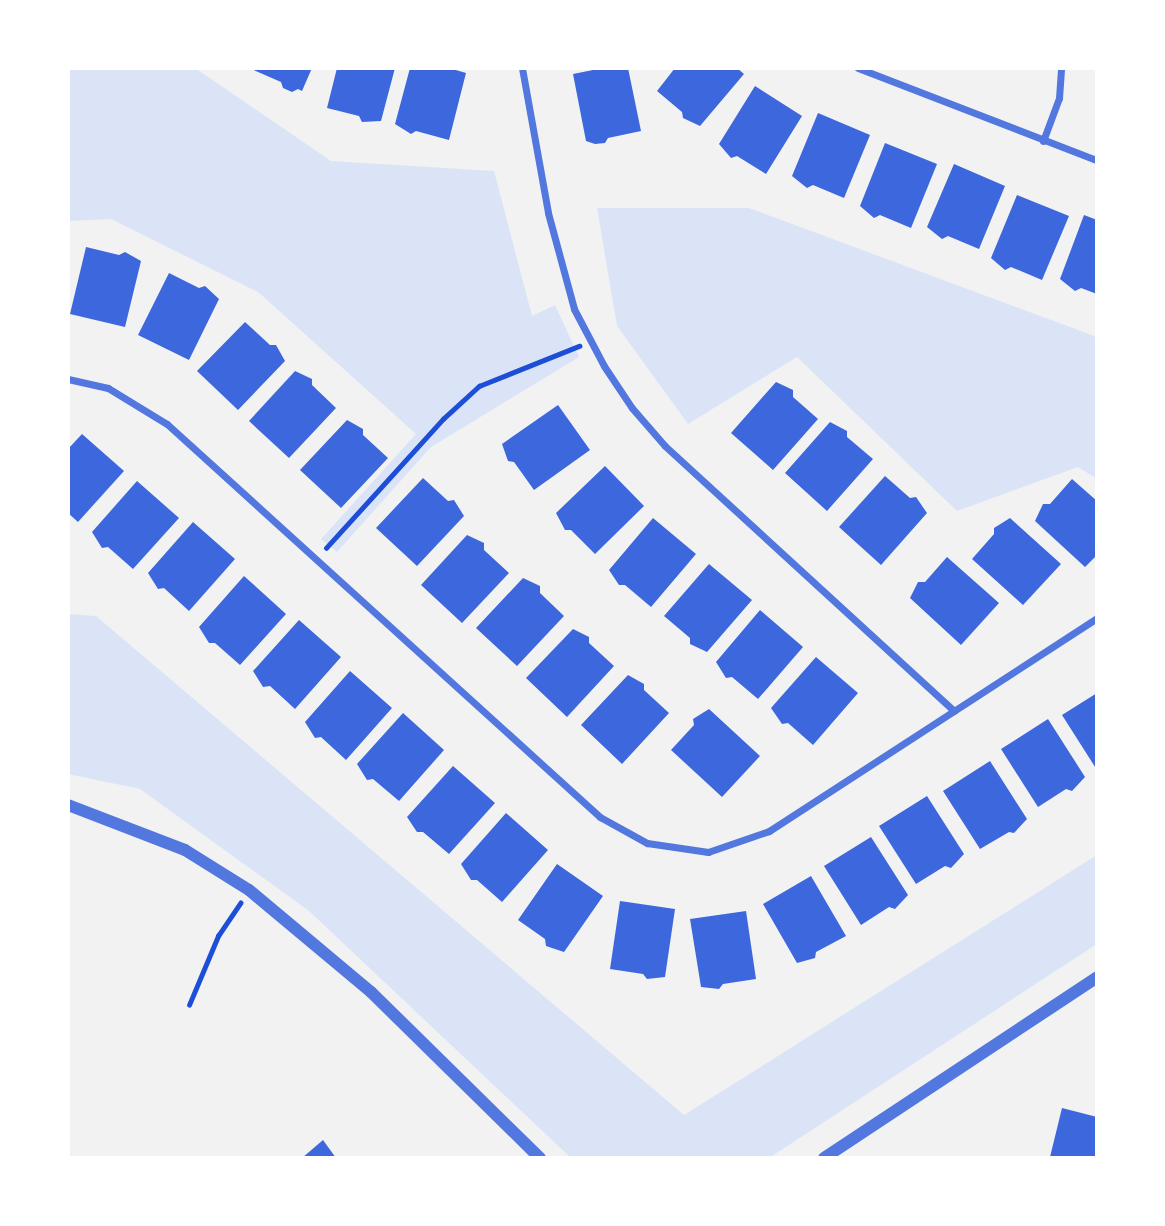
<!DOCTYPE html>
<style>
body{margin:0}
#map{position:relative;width:1165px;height:1226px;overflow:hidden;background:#f2f2f2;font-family:Signika,sans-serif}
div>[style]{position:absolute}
.green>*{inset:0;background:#dbe4f7}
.building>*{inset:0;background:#3d67dc}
.path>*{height:4.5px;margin:-2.25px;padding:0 2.25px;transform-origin:2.25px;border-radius:2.25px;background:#1d4ed8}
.minor>*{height:7px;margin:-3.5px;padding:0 3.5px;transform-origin:3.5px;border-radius:3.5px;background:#5277de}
.tertiary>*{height:12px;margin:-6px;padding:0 6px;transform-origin:6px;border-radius:6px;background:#5277de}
span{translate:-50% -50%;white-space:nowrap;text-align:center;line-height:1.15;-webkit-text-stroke:6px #fff;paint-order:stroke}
.frame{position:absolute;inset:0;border:70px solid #fff;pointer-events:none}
</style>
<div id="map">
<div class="green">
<i style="clip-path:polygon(68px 68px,195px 68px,331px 161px,494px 171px,532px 316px,555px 305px,579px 357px,431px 447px,337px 552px,321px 539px,416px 434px,258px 292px,111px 219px,68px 221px)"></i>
<i style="clip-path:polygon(597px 208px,749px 208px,1097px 337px,1097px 479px,1078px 467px,957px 511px,797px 357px,688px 424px,617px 326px)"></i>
<i style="clip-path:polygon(68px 614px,96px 616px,684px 1115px,1097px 855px,1097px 944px,769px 1158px,571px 1158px,309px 911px,140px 789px,68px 774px)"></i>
</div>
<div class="building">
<i style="clip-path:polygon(249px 68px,312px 68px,302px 91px,298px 89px,292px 92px,283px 88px,281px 82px)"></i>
<i style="clip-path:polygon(337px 68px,395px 68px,381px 121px,362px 122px,359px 116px,327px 108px)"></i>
<i style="clip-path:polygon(410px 68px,449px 68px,466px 73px,449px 140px,416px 131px,411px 134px,395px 124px)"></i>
<i style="clip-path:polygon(603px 68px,628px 68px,641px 131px,608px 138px,605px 143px,595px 144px,586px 141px,573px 74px)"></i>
<i style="clip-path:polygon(675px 68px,737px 68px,744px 74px,700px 126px,683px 118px,682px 112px,657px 91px)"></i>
<i style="clip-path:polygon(755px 86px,802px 116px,766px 174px,737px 156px,731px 158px,719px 144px)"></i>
<i style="clip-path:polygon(818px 113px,870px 135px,844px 198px,813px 185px,807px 188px,792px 176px)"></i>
<i style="clip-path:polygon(885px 143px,937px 164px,911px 228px,880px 215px,874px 218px,860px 206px)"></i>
<i style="clip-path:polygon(954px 164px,1005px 186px,979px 249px,948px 236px,942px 239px,927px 227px)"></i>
<i style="clip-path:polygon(1017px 195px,1069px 216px,1042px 280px,1011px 267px,1005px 270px,991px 258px)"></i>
<i style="clip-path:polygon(1084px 215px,1097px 220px,1097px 294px,1081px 288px,1075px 291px,1060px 279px)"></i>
<i style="clip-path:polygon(86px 247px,119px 255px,125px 252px,141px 261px,125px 327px,70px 314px)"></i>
<i style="clip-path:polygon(169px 273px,199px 288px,205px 286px,219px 299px,189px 360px,138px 335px)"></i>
<i style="clip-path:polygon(245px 322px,270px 345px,276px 345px,285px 361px,238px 410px,197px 371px)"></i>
<i style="clip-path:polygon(295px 371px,312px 379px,312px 385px,336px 408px,289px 458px,249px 421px)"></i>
<i style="clip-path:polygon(776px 382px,793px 390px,793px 397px,818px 419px,773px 470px,731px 433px)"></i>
<i style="clip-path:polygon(558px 405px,590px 450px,534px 490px,514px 462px,508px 461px,502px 444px)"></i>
<i style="clip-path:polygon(347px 420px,363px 429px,363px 435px,388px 458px,341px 508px,300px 470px)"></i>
<i style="clip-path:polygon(830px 422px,847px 431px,847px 437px,873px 459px,827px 511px,785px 473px)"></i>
<i style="clip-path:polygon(82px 434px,124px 471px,78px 522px,68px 513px,68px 449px)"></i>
<i style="clip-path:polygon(605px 466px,644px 506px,595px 554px,571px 530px,565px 530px,556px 513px)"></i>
<i style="clip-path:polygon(885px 476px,910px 498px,916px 497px,927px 513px,881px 565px,839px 527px)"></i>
<i style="clip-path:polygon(423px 478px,448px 501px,454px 500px,464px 516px,417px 566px,376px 528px)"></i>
<i style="clip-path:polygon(1072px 479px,1097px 501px,1097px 555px,1085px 567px,1035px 521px,1043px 504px,1050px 504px)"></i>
<i style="clip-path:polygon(137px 481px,179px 518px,133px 569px,108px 547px,102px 548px,92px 532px)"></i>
<i style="clip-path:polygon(653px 518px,696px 554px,651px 607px,625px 585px,619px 585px,609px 570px)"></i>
<i style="clip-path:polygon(1010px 518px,1061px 564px,1023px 605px,972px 559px,994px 534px,994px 528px)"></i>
<i style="clip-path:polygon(193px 522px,235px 559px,189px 611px,164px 588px,158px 589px,148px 573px)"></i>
<i style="clip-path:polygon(467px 535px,484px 543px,484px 550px,509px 573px,462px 623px,421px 585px)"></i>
<i style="clip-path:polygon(947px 557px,999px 603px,961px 645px,910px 598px,918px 582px,925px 582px)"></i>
<i style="clip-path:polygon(709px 564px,752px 600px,707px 652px,690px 644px,690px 638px,664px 616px)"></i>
<i style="clip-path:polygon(244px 576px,286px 614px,240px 665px,215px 643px,209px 643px,199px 627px)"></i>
<i style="clip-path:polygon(523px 578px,540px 586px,540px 593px,564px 616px,517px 666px,476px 628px)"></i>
<i style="clip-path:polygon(760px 610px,803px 647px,758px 699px,732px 677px,726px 678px,716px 662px)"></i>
<i style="clip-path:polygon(299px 620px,341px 657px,295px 709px,270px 686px,263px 687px,253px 671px)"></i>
<i style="clip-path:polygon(573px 629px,589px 637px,589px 643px,614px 666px,567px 717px,526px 678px)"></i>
<i style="clip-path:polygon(816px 657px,858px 693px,813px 745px,788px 723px,782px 724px,771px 708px)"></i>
<i style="clip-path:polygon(350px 671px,392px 708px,346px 760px,321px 737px,315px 738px,305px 722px)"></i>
<i style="clip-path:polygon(628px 675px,644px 684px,644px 690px,669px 713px,622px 764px,581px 725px)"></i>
<i style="clip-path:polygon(1097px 693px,1097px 770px,1062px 715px)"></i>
<i style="clip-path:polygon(709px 709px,760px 756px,722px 797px,671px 750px,694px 725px,693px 719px)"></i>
<i style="clip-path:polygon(403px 713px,444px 750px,399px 801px,373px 779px,367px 780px,357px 764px)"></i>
<i style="clip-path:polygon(1048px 719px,1085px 777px,1072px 791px,1066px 789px,1038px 807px,1001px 749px)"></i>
<i style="clip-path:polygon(990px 761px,1027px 819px,1014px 833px,1009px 832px,980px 849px,943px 791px)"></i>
<i style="clip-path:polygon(453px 766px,495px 803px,449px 854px,423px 832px,417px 832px,407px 817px)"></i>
<i style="clip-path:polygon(927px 796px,964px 854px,951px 868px,945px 866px,916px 884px,879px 826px)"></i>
<i style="clip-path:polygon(506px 813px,548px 850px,502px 902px,477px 880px,471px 880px,461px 864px)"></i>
<i style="clip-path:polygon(871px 837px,908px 895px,895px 909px,889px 907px,861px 925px,824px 866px)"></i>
<i style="clip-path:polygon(557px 864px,603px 896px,564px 952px,546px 946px,545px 939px,518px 920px)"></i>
<i style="clip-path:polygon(811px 876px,846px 936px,816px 952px,815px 958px,797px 963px,763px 904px)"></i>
<i style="clip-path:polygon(620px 901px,675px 909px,665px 977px,647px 979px,643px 974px,610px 969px)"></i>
<i style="clip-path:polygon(746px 911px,756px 979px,723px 984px,719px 989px,701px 987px,690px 919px)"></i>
<i style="clip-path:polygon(1062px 1108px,1097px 1117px,1097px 1158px,1050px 1157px)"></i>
<i style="clip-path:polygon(323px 1140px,336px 1158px,302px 1158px)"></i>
</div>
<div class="path">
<i style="left:326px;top:548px;width:174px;rotate:-47.8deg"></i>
<i style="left:443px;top:419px;width:49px;rotate:-42.5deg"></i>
<i style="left:479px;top:386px;width:108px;rotate:-21.8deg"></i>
<i style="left:189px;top:1005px;width:75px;rotate:-67.2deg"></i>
<i style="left:218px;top:936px;width:40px;rotate:-56deg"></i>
</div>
<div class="minor">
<i style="left:522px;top:68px;width:147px;rotate:79.8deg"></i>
<i style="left:548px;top:213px;width:99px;rotate:74.8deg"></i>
<i style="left:574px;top:309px;width:64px;rotate:62.2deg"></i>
<i style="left:604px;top:366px;width:50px;rotate:56.3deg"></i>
<i style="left:632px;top:408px;width:50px;rotate:49deg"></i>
<i style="left:665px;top:446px;width:392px;rotate:42.5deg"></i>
<i style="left:858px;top:68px;width:256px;rotate:21.1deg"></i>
<i style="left:1043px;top:141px;width:46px;rotate:-69.6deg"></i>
<i style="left:1059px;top:98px;width:30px;rotate:-86deg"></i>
<i style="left:68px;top:379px;width:41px;rotate:12.7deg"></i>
<i style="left:108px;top:388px;width:69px;rotate:31.4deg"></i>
<i style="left:167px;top:424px;width:585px;rotate:42.23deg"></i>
<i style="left:600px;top:817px;width:54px;rotate:29deg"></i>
<i style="left:647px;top:843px;width:62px;rotate:8.4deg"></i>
<i style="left:708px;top:852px;width:65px;rotate:-19deg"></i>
<i style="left:769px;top:831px;width:391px;rotate:-33deg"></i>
</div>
<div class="tertiary">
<i style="left:68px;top:805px;width:125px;rotate:21deg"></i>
<i style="left:185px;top:850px;width:75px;rotate:32deg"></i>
<i style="left:249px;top:890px;width:159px;rotate:39.9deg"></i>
<i style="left:371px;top:992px;width:237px;rotate:44.5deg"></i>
<i style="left:824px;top:1158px;width:328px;rotate:-33.5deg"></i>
</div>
<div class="frame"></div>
</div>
